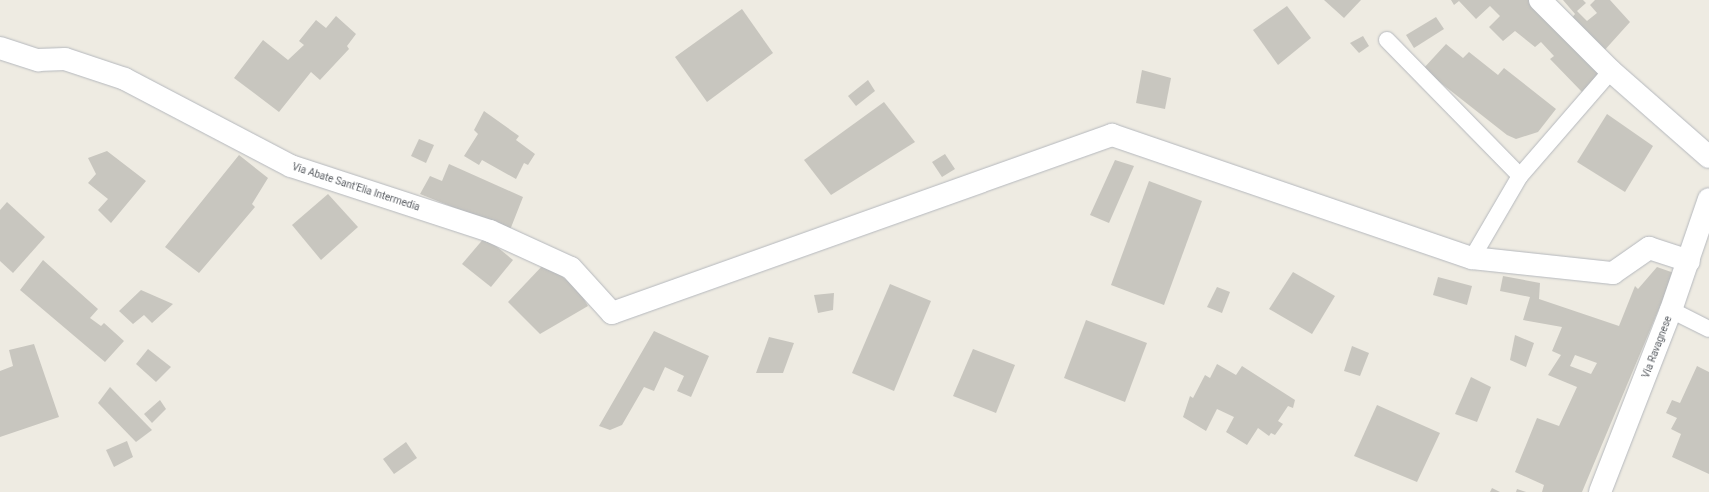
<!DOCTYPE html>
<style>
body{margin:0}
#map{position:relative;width:1709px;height:492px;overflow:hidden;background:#eeebe2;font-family:Roboto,sans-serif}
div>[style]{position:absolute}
.building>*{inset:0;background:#c8c6bf}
.roads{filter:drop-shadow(0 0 1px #b5b8bd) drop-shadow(0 0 1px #b5b8bd)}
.lane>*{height:16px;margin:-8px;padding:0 8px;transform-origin:8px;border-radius:8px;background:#fff}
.street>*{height:22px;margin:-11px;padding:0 11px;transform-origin:11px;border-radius:11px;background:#fff}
.secondary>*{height:22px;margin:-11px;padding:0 11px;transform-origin:11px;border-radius:11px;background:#fff}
span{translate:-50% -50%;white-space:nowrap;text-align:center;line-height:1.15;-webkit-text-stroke:3.5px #fff;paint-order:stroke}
.street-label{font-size:10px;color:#5a5e63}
</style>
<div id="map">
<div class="building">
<i style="clip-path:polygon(1324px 0,1361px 0,1344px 18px)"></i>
<i style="clip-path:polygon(1451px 0,1532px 0,1602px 74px,1582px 92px,1550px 59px,1554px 56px,1541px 42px,1535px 47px,1515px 31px,1503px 41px,1489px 27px,1500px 16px,1490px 6px,1476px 19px,1459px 1px,1454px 5px)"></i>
<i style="clip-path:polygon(1563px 0,1583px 0,1586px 3px,1577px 11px,1587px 21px,1597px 13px,1590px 5px,1595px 0,1610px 0,1630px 22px,1602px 53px,1568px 23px,1575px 14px)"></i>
<i style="clip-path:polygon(1287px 6px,1311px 38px,1278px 65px,1253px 30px)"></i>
<i style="clip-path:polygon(742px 9px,773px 53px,707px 102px,675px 57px)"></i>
<i style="clip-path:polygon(336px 16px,356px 34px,347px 46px,349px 49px,320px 80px,311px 72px,279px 112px,234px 78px,263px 40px,288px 60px,304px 45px,299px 41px,316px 20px,326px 28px)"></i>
<i style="clip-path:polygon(1436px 17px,1444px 29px,1414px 48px,1406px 35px)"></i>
<i style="clip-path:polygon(1363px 36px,1369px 46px,1359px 53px,1350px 43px)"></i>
<i style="clip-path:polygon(1446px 44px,1463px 58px,1469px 52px,1498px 75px,1504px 68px,1556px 109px,1538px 132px,1516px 139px,1507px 135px,1423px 69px)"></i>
<i style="clip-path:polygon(1142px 70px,1171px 78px,1165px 109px,1136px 103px)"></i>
<i style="clip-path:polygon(868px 80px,875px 91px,856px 106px,848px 96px)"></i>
<i style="clip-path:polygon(884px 102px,915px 142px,831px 195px,804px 160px)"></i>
<i style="clip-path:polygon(484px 111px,519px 136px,516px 140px,535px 154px,528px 165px,524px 163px,516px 179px,482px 160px,479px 165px,464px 156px,478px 134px,474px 130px)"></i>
<i style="clip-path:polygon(1607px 114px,1653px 146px,1625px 192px,1577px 162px)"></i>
<i style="clip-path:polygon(419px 139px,434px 145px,426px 163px,411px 156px)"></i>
<i style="clip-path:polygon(107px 151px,146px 181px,111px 223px,98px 210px,108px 199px,88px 183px,96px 174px,88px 158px)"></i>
<i style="clip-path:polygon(945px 154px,955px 169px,942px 177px,932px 162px)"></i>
<i style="clip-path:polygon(239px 155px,268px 178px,252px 204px,255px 207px,199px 273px,165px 247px)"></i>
<i style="clip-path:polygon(1115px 160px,1134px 166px,1109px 223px,1090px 215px)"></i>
<i style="clip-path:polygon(449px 164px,523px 197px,510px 230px,420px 194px,430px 176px,442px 181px)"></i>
<i style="clip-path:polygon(1149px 181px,1202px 201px,1164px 305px,1111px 285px)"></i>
<i style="clip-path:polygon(328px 194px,358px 227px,321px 260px,292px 225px)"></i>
<i style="clip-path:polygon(7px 202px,45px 237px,13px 273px,0 261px,0 210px)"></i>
<i style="clip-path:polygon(485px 237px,513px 260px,491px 287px,462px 264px)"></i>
<i style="clip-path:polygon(43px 260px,98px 309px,90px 318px,101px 326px,104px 323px,124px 341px,105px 362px,20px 290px)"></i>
<i style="clip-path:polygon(545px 263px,578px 289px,588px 306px,540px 334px,508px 302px)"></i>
<i style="clip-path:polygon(evenodd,1657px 267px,1674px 273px,1582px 492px,1542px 492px,1544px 485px,1515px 472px,1537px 418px,1559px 426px,1577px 387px,1548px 375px,1561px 355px,1552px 351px,1562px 327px,1523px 320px,1530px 297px,1500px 291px,1503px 276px,1540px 283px,1539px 299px,1619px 326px,1635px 286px,1638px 289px,1657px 267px,1575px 355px,1597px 363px,1591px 374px,1570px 366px,1575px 355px)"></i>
<i style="clip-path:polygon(1293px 272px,1335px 296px,1312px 334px,1269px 309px)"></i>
<i style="clip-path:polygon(1438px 277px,1472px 286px,1467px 305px,1433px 295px)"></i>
<i style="clip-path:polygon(890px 284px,931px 301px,894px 391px,852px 373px)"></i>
<i style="clip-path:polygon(1217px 287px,1230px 292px,1222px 313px,1207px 307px)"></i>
<i style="clip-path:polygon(141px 290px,173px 304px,152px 323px,144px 315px,133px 324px,119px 311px)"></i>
<i style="clip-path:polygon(834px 293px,833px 310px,818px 313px,814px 295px)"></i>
<i style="clip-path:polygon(1086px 320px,1147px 343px,1125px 402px,1064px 378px)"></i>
<i style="clip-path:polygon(654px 331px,709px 356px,691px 397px,677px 391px,684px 376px,665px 367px,654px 391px,644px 387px,622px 425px,610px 430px,599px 426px)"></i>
<i style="clip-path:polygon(1515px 335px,1534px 343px,1526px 367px,1510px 360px)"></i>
<i style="clip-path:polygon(769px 337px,794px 343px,783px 373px,756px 373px)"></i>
<i style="clip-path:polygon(34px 344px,59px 417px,0 437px,0 371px,13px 366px,9px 350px)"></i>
<i style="clip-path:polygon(1352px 346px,1369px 353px,1360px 376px,1344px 371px)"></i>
<i style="clip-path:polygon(148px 349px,171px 367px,156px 382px,136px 364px)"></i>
<i style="clip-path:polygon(973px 349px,1015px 365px,996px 413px,953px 396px)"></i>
<i style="clip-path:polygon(1217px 364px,1236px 375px,1242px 366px,1295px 400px,1293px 408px,1288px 406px,1278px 421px,1283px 424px,1275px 435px,1271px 433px,1269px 436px,1258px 428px,1247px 445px,1226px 432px,1234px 417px,1217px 409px,1206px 431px,1183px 417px,1190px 396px,1193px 398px,1205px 375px,1210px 378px)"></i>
<i style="clip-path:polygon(1697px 366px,1709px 372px,1709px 474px,1672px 457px,1681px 434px,1671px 429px,1677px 418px,1666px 413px,1672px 400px,1680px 403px)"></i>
<i style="clip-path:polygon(1471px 377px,1491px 387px,1477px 422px,1455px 414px)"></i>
<i style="clip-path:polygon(110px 387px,152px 430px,136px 442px,98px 403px)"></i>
<i style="clip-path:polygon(160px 400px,166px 409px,152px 423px,144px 414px)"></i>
<i style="clip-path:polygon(1377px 405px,1440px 433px,1417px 482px,1354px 456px)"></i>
<i style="clip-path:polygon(127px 441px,133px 457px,114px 467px,106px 450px)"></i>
<i style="clip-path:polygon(406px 442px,417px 458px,394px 474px,383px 459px)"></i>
<i style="clip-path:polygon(1492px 488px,1500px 492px,1490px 492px)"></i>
<i style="clip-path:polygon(1517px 489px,1526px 492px,1516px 492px)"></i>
</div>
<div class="roads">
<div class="lane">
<i style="left:1387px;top:40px;width:190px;rotate:45.6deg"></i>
<i style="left:1472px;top:258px;width:95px;rotate:-59.7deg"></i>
<i style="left:1520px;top:176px;width:139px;rotate:-49.1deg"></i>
<i style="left:1671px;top:310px;width:42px;rotate:26.6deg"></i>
</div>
<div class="street">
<i style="left:1540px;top:0;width:100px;rotate:45deg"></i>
<i style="left:1611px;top:71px;width:130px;rotate:41.3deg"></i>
<i style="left:0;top:48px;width:40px;rotate:18deg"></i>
<i style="left:38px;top:60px;width:27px;rotate:-2deg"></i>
<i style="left:65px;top:59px;width:63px;rotate:18.4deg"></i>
<i style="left:125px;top:79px;width:187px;rotate:27.7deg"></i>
<i style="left:291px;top:166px;width:209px;rotate:18.1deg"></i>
<i style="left:490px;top:231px;width:89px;rotate:24.6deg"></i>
<i style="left:571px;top:268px;width:61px;rotate:47.7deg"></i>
<i style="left:612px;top:313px;width:531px;rotate:-19.6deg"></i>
<i style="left:1112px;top:135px;width:380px;rotate:18.9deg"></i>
<i style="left:1472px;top:258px;width:142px;rotate:6.1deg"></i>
<i style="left:1613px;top:273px;width:44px;rotate:-34.8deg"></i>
<i style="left:1649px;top:248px;width:42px;rotate:18deg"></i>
</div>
<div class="secondary">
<i style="left:1600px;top:492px;width:195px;rotate:-68.7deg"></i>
<i style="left:1671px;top:310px;width:117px;rotate:-71.1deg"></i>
</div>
</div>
<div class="street-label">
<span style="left:356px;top:187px;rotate:18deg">Via Abate Sant'Elia Intermedia</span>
<span style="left:1657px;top:347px;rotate:-69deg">Via Ravagnese</span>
</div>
</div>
